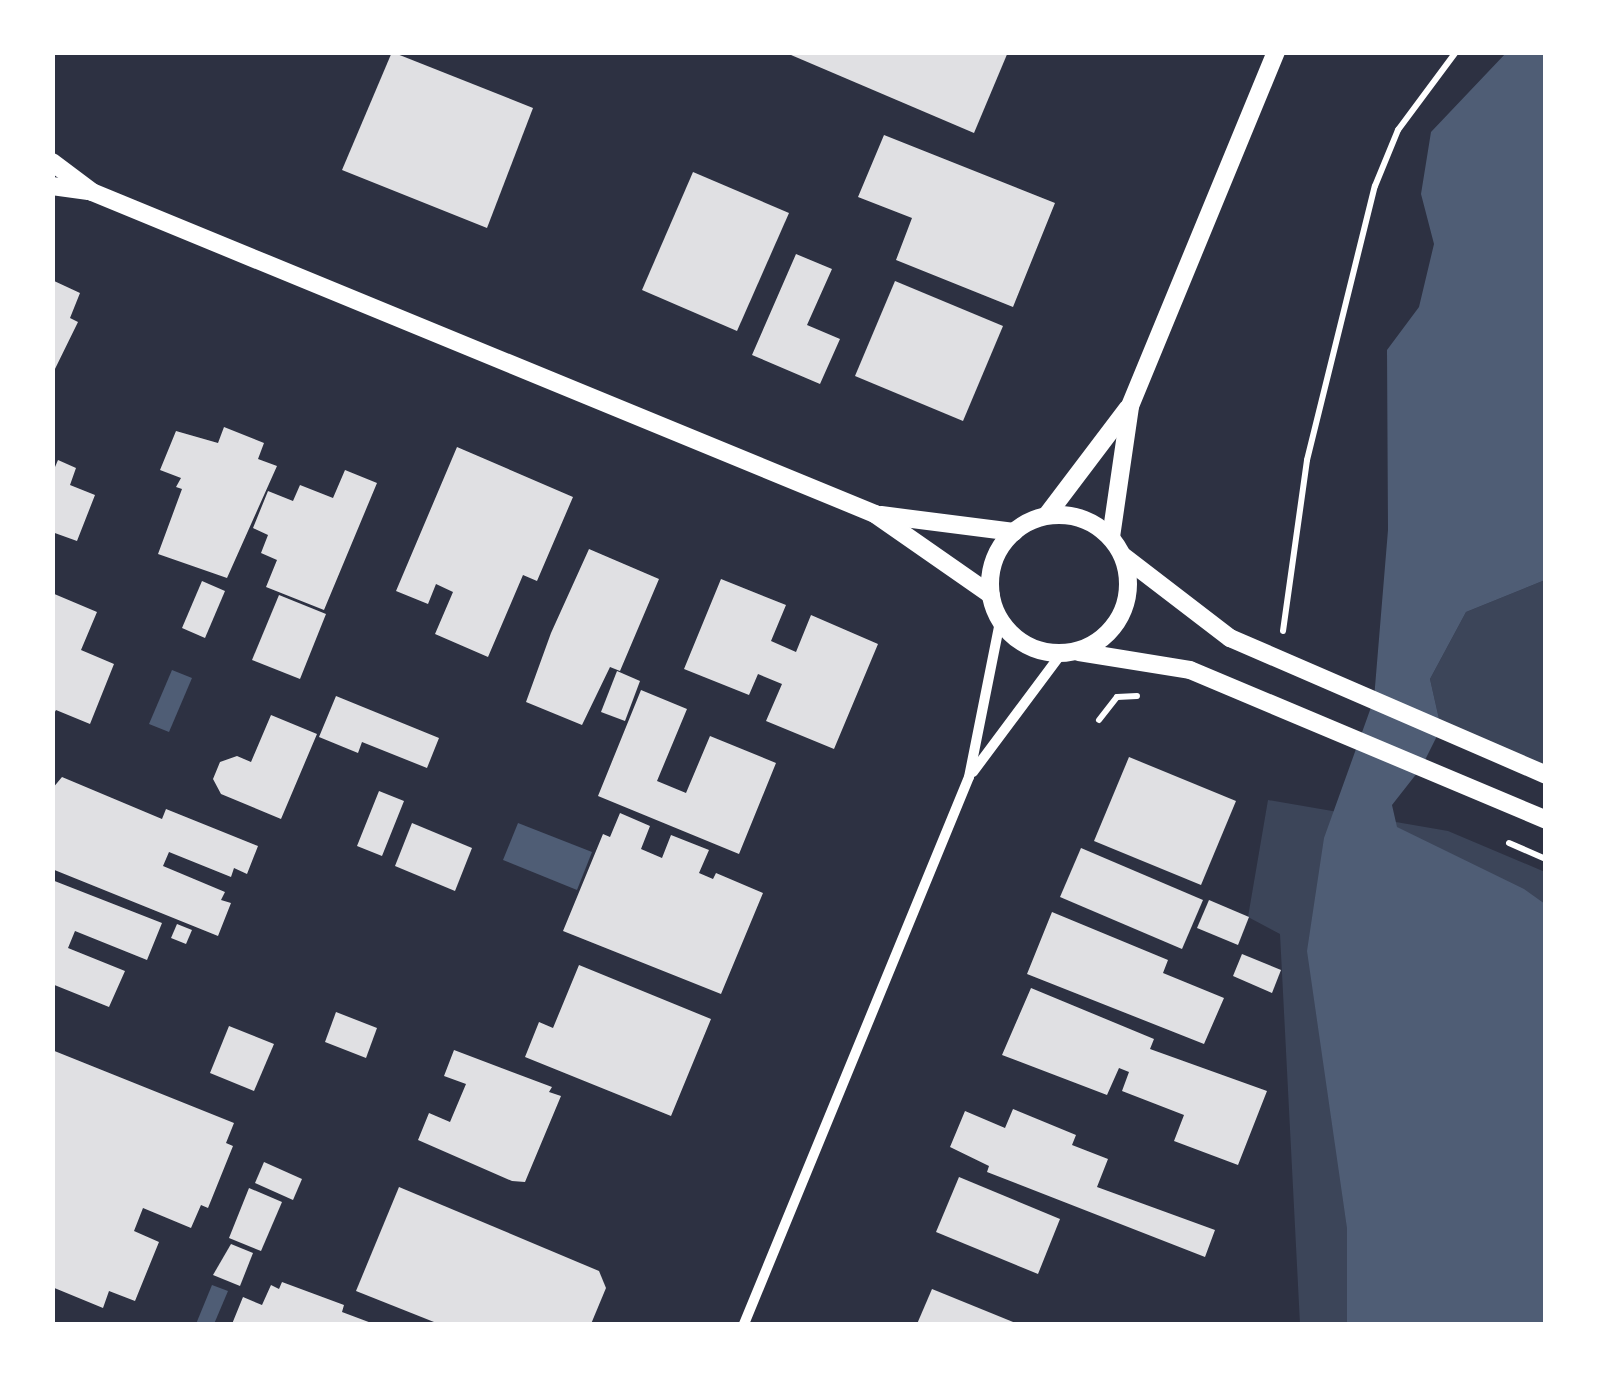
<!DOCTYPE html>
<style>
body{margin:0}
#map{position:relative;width:1598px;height:1377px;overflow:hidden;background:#2d3142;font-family:"Roboto Serif",serif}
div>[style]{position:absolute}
.green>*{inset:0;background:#3c4559}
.water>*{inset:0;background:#4f5d75}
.building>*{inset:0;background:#e0e0e3}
.path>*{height:6px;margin:-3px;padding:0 3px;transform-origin:3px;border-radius:3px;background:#fff}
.minor>*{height:10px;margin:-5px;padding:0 5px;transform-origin:5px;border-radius:5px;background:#fff}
.tertiary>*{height:18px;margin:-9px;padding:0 9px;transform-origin:9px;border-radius:9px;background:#fff}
.tertiary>.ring{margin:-9px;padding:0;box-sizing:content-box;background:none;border:18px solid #fff;border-radius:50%}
span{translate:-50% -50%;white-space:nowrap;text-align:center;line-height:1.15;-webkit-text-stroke:10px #fff;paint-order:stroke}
.frame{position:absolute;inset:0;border:55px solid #fff;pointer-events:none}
</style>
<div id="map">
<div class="green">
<i style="clip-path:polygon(1545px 580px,1545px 775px,1441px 728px,1430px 679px,1466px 612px)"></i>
<i style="clip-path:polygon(1268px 800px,1448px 831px,1545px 872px,1545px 1324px,1300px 1324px,1280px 934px,1248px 917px)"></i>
</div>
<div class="water">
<i style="clip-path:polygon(1506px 53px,1545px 53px,1545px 580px,1466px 612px,1430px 679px,1441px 728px,1421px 768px,1392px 805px,1397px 827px,1524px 889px,1545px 904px,1545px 1324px,1347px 1324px,1347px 1228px,1307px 951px,1324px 838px,1374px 699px,1388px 530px,1387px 350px,1419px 307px,1434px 244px,1421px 194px,1431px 132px)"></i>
<i style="clip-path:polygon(172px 670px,192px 678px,169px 732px,149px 724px)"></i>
<i style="clip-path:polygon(518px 823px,592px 852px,577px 890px,503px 860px)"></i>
<i style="clip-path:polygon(212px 1285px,228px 1291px,214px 1324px,196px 1324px)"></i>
</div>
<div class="building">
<i style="clip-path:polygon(392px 52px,533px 108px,487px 228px,342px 170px)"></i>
<i style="clip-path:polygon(784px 52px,1008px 52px,974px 133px)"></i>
<i style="clip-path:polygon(884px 135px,1055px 203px,1013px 307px,896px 260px,912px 218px,858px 197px)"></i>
<i style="clip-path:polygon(693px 172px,789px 213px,737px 331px,642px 290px)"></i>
<i style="clip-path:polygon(796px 254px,832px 269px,807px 325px,840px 339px,820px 384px,752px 355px)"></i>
<i style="clip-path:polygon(52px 280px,80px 293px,70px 318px,78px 322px,53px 373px)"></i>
<i style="clip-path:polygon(895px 281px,1003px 326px,963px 421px,855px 376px)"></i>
<i style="clip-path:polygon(224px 427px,264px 443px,258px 459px,277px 466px,227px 578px,158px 554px,182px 489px,176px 487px,181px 478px,160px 470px,176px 431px,218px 443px)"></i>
<i style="clip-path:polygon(457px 447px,573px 497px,537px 581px,523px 575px,488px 657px,435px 634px,453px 592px,436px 584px,428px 604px,396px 591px)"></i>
<i style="clip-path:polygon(58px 460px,76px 468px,70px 485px,95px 495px,77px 541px,52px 532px,52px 474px)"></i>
<i style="clip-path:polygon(345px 470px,377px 483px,324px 610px,266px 587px,277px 560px,261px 553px,268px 535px,253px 528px,268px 491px,293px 501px,300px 485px,333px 498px)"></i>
<i style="clip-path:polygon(589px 549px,659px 579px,620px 671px,610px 667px,582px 725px,526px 702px,551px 633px)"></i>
<i style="clip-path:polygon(721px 579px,786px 605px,771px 641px,796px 652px,811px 615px,878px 644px,834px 749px,766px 721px,782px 684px,758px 674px,749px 695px,684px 669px)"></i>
<i style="clip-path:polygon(202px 581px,225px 591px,205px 638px,182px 628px)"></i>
<i style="clip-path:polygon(52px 593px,97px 612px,81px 650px,114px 664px,90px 724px,56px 710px,52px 717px)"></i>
<i style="clip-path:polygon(279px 595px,326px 614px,300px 679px,252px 660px)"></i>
<i style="clip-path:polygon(617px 671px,640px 681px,625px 721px,601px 712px)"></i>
<i style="clip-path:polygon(641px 690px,687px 709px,657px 781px,686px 793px,710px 736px,776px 763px,739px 854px,598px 796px)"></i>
<i style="clip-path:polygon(336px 696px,439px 738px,427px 768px,362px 742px,358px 753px,319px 737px)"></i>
<i style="clip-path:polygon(271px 715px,317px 734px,281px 819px,221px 794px,213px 779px,220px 762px,237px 756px,251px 762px)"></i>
<i style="clip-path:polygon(1129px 757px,1236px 801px,1201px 885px,1094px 841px)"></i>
<i style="clip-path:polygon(62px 777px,162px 819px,166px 809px,258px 846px,247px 874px,234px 868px,231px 877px,169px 852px,163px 866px,225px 892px,221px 900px,231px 903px,218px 936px,52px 869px,52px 789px)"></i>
<i style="clip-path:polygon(379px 791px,404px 801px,382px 856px,357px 846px)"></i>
<i style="clip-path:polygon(620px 813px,650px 826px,641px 849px,662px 858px,671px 835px,709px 850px,699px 873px,713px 879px,716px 873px,763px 893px,721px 994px,563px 931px,603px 834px,610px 837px)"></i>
<i style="clip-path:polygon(412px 823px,472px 848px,455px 891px,395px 866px)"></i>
<i style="clip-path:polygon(1081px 848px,1203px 900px,1182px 949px,1060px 897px)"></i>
<i style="clip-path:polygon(52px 880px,162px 923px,147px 960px,75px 931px,68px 948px,125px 971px,109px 1007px,52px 984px)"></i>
<i style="clip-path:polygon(1209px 900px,1249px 917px,1238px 945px,1197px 928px)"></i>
<i style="clip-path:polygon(1052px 912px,1168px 960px,1163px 973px,1224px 998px,1204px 1044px,1027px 974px)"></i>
<i style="clip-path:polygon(177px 924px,192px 930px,186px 944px,171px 938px)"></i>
<i style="clip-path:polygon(1242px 954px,1281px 970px,1272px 993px,1233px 976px)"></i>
<i style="clip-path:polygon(579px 965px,711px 1019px,671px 1116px,525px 1057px,539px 1022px,553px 1028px)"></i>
<i style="clip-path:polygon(1031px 988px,1154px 1039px,1150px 1049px,1267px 1091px,1238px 1165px,1174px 1141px,1184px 1115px,1122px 1091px,1129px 1072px,1119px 1068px,1107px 1095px,1002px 1055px)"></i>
<i style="clip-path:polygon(336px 1012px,377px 1028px,366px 1058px,325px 1042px)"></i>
<i style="clip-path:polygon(229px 1026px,274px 1044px,254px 1091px,210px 1073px)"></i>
<i style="clip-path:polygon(52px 1050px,234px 1123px,226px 1143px,233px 1146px,208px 1208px,201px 1205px,191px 1228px,143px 1208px,134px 1231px,159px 1242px,135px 1301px,109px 1291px,103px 1308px,52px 1287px)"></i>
<i style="clip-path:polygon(454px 1050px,552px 1087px,549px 1092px,561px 1096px,525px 1182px,512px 1181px,418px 1140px,429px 1113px,450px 1122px,466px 1084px,444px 1076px)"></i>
<i style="clip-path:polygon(1013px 1109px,1076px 1135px,1072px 1145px,1108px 1159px,1097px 1187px,1215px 1230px,1205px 1257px,987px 1172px,989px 1166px,950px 1147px,965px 1111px,1005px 1128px)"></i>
<i style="clip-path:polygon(264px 1162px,302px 1179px,293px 1200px,255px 1183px)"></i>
<i style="clip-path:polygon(959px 1177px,1060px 1219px,1038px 1274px,936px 1232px)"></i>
<i style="clip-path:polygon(399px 1187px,599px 1271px,606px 1288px,591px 1324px,439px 1324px,356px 1291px)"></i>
<i style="clip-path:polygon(249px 1188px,282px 1202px,261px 1251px,229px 1238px)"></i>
<i style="clip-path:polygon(231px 1244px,253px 1253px,240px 1286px,213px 1275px)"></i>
<i style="clip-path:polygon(282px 1282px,344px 1305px,342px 1312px,374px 1324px,232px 1324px,243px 1297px,262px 1305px,271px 1285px,279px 1289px)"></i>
<i style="clip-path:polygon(932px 1289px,1018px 1324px,917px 1324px)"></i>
</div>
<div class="path">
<i style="left:1283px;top:631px;width:173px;rotate:-82deg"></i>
<i style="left:1307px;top:460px;width:282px;rotate:-76.1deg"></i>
<i style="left:1375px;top:186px;width:61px;rotate:-67.7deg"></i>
<i style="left:1398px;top:130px;width:97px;rotate:-53.4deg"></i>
<i style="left:1099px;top:720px;width:29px;rotate:-52deg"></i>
<i style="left:1117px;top:697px;width:20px;rotate:-3deg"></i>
<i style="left:1509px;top:843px;width:40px;rotate:23.4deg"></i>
</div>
<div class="minor">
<i style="left:973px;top:772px;width:147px;rotate:-53.3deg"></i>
<i style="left:744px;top:1324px;width:591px;rotate:-67.64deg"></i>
<i style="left:969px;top:777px;width:158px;rotate:-78.7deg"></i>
</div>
<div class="tertiary">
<i style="left:52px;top:162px;width:50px;rotate:36.9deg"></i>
<i style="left:92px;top:192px;width:847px;rotate:22.35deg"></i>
<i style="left:875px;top:514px;width:141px;rotate:34.9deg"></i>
<i style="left:52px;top:186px;width:35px;rotate:8deg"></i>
<i class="ring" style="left:990px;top:515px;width:120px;height:120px"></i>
<i style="left:881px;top:515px;width:134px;rotate:7.3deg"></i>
<i style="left:1047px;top:515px;width:134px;rotate:-52.9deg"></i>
<i style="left:1111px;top:537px;width:132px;rotate:-81.7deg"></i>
<i style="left:1130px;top:406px;width:383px;rotate:-67.6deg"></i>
<i style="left:1123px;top:556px;width:135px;rotate:37.5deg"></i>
<i style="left:1230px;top:638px;width:344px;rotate:23.4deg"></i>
<i style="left:1079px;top:652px;width:112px;rotate:9.2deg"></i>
<i style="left:1190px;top:670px;width:386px;rotate:22.8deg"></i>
</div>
<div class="frame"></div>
</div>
